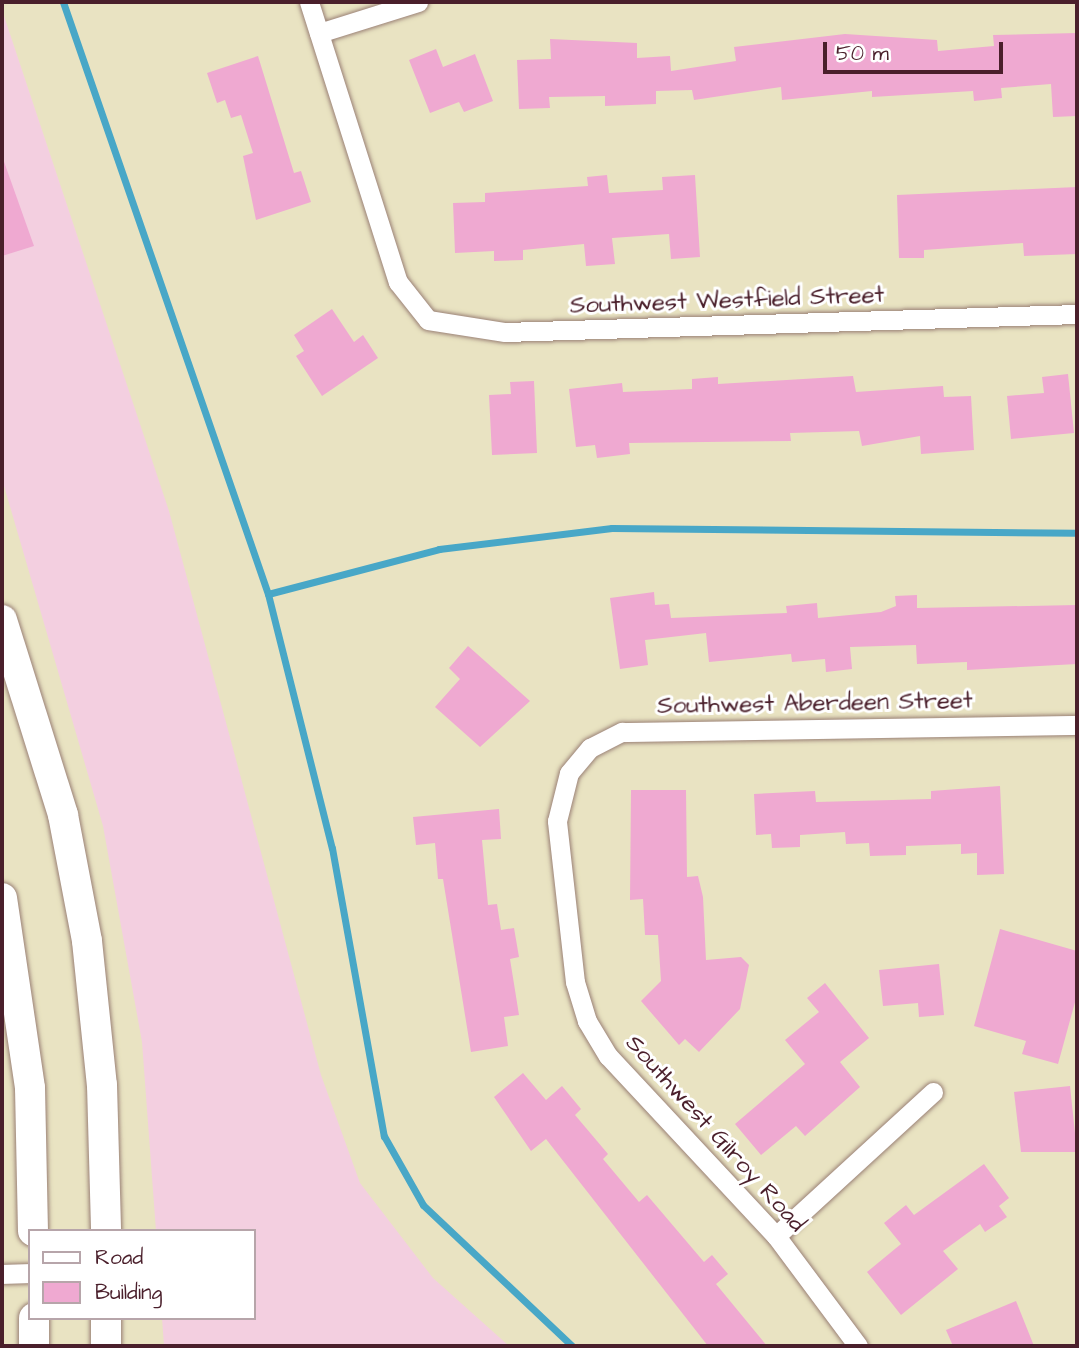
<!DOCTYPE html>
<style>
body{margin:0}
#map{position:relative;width:1079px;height:1348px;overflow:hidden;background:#e9e3c2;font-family:"Architects Daughter",sans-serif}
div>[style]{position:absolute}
.built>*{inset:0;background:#f3cfe0}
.stream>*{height:7px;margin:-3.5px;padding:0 3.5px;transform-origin:3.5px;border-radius:3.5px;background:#48a7c7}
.building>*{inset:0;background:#efa9d1}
.roads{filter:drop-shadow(0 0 2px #9a8176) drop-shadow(0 0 2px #9a8176)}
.minor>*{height:19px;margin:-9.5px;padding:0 9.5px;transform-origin:9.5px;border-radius:9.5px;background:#fff}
.primary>*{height:30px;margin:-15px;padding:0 15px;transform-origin:15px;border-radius:15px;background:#fff}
span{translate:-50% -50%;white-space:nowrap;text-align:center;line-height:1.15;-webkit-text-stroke:6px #fff;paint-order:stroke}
.street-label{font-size:24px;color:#4a1f2b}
.frame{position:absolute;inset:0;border:4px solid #4a1f2b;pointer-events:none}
.legend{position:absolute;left:28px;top:1229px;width:228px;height:91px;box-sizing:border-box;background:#fff;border:2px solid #b7a5aa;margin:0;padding:9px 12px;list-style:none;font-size:21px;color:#4a1f2b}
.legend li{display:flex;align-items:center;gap:14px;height:35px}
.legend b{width:35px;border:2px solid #b7a5aa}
.scale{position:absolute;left:823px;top:42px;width:180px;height:32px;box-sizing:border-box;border:4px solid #4a1f2b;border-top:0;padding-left:9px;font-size:21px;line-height:24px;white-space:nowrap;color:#4a1f2b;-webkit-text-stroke:5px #fff;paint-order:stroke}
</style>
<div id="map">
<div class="built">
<i style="clip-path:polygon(2px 10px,169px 511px,321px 1075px,360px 1183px,433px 1278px,509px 1346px,164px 1346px,162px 1318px,254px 1318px,254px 1231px,156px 1231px,142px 1042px,103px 826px,2px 479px)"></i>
</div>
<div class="stream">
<i style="left:63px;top:2px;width:626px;rotate:70.9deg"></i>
<i style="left:268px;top:594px;width:262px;rotate:75.9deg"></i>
<i style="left:332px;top:848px;width:293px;rotate:79.8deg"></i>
<i style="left:384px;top:1136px;width:79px;rotate:60.5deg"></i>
<i style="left:423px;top:1205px;width:205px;rotate:43.4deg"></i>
<i style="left:268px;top:594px;width:177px;rotate:-14.7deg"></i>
<i style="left:439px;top:549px;width:174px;rotate:-6.9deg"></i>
<i style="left:612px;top:528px;width:465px;rotate:0.6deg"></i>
</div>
<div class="building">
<i style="clip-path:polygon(1077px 33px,1077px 116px,1053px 117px,1051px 84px,1001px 88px,1002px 98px,974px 101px,973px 91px,872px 97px,872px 91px,782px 100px,781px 87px,694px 100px,692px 90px,656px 91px,656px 104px,605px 106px,605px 96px,549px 97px,550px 108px,519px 109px,517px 60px,551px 59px,550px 39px,637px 43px,637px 58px,670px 56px,671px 71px,736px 61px,734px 47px,845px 34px,937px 40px,938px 51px,994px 46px,993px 35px)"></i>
<i style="clip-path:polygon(436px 49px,443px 67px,475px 54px,493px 101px,464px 112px,459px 102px,430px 113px,409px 60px)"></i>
<i style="clip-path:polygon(258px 56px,294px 173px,301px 171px,311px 202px,256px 220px,243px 156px,253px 153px,241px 115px,231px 118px,225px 100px,217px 103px,207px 73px)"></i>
<i style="clip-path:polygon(2px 156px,34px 246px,2px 256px)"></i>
<i style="clip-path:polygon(607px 175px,609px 193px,663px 190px,662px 177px,695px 175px,700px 257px,671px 259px,669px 234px,612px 238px,615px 264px,586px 266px,584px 244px,523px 250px,523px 260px,494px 261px,494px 251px,455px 253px,453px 203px,485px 202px,485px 193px,588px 186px,587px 177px)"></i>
<i style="clip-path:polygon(1077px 187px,1077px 254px,1024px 256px,1023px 243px,924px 250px,924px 258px,899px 258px,897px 195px)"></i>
<i style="clip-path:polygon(332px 309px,354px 342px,363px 335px,378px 358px,322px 396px,296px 356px,304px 351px,294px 335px)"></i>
<i style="clip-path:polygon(1068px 374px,1074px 433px,1011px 439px,1007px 396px,1044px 393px,1042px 377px)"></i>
<i style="clip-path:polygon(853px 376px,856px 392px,943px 386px,944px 397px,971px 396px,974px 450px,921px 454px,920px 436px,862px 446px,859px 431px,790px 433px,791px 441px,629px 443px,630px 454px,597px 458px,595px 445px,576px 447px,569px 389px,622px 383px,623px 392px,692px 389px,692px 379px,718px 377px,718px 384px)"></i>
<i style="clip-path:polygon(534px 381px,537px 453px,492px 455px,489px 395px,511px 394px,510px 382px)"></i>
<i style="clip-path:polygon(654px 592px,655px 605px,669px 604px,671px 618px,787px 613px,786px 606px,817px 603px,818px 618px,881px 612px,896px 606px,895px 596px,917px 595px,917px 608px,1077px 605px,1077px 664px,967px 670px,967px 662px,917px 664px,916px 645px,850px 647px,852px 669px,826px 672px,825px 659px,792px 662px,791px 654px,709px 662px,706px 633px,645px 640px,648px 665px,620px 669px,610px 598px)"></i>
<i style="clip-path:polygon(468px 646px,530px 701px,480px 747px,435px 707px,460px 679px,449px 668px)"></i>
<i style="clip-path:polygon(1000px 786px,1004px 874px,977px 875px,977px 853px,961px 854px,961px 844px,906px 846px,906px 855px,870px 856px,869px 843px,846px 844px,845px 832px,800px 835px,800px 847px,772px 848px,771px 834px,756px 835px,754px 794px,815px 791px,816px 802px,931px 799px,931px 791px)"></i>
<i style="clip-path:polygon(631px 790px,686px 790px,687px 877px,698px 876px,703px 897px,706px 960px,741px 957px,749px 965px,740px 1009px,699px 1052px,685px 1039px,679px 1045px,641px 1001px,661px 981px,658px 935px,645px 935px,643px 899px,630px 900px)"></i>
<i style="clip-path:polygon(499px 809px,501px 839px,482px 840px,488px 905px,497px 904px,501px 930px,514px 928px,519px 957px,510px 959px,519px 1015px,504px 1017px,508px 1046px,471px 1052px,443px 879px,438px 879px,435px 843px,416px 845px,413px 817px)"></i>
<i style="clip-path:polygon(1000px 929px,1077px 951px,1077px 995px,1058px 1064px,1022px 1054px,1026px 1041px,974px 1026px)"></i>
<i style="clip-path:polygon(939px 964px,944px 1015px,919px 1017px,918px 1003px,883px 1006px,879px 970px)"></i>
<i style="clip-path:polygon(825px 983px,869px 1038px,840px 1062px,860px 1087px,805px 1136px,796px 1126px,761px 1155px,735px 1124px,805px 1064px,785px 1040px,819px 1012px,807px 998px)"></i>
<i style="clip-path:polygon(523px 1073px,546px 1100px,562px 1086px,581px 1109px,575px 1115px,608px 1154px,603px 1159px,639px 1202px,647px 1195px,704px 1262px,712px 1255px,728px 1274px,716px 1284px,767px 1346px,708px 1346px,546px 1139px,531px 1151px,494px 1097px)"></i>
<i style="clip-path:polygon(1070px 1086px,1077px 1152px,1021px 1152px,1014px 1092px)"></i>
<i style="clip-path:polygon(984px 1164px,1009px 1198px,999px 1206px,1007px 1217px,985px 1232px,980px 1224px,943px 1251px,958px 1269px,901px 1315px,867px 1272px,901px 1244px,884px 1223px,906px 1205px,914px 1215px)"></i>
<i style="clip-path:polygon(1016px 1301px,1034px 1346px,953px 1346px,946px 1330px)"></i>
</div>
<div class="roads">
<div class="minor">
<i style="left:309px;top:2px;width:294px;rotate:72.4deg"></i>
<i style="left:398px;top:282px;width:48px;rotate:51.7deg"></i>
<i style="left:428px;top:320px;width:78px;rotate:8.9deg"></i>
<i style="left:505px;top:332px;width:572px;rotate:-1.8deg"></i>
<i style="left:319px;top:33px;width:104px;rotate:-17.4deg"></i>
<i style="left:776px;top:1236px;width:213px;rotate:-42.5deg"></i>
<i style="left:2px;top:1274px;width:28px;rotate:-2deg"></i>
<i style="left:858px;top:1346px;width:137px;rotate:-126.7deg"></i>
<i style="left:776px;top:1236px;width:246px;rotate:-133deg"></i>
<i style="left:608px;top:1056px;width:41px;rotate:-121deg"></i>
<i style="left:587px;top:1021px;width:41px;rotate:-107.1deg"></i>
<i style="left:575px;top:982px;width:162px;rotate:-96.4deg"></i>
<i style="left:557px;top:821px;width:49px;rotate:-76deg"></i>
<i style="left:569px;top:773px;width:33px;rotate:-50deg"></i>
<i style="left:590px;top:748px;width:36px;rotate:-27deg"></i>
<i style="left:622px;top:732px;width:455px;rotate:-0.9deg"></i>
</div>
<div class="primary">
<i style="left:2px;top:620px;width:204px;rotate:72.6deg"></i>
<i style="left:63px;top:815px;width:128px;rotate:79.2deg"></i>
<i style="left:87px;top:941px;width:145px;rotate:84.1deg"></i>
<i style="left:102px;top:1085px;width:146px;rotate:88.4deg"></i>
<i style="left:2px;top:898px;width:192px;rotate:81.6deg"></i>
<i style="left:30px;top:1088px;width:143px;rotate:88.8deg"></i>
<i style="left:34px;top:1318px;width:28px;rotate:90deg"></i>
<i style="left:106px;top:1346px;width:28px;rotate:-90deg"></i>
</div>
</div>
<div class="street-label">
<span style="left:727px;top:301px;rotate:-2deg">Southwest Westfield Street</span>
<span style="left:815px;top:704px;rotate:-1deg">Southwest Aberdeen Street</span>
<span style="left:715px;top:1134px;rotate:48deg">Southwest Gilroy Road</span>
</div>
<div class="frame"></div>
<ul class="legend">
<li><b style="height:9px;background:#fff"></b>Road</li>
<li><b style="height:19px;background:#efa9d1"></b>Building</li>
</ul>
<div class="scale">50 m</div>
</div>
